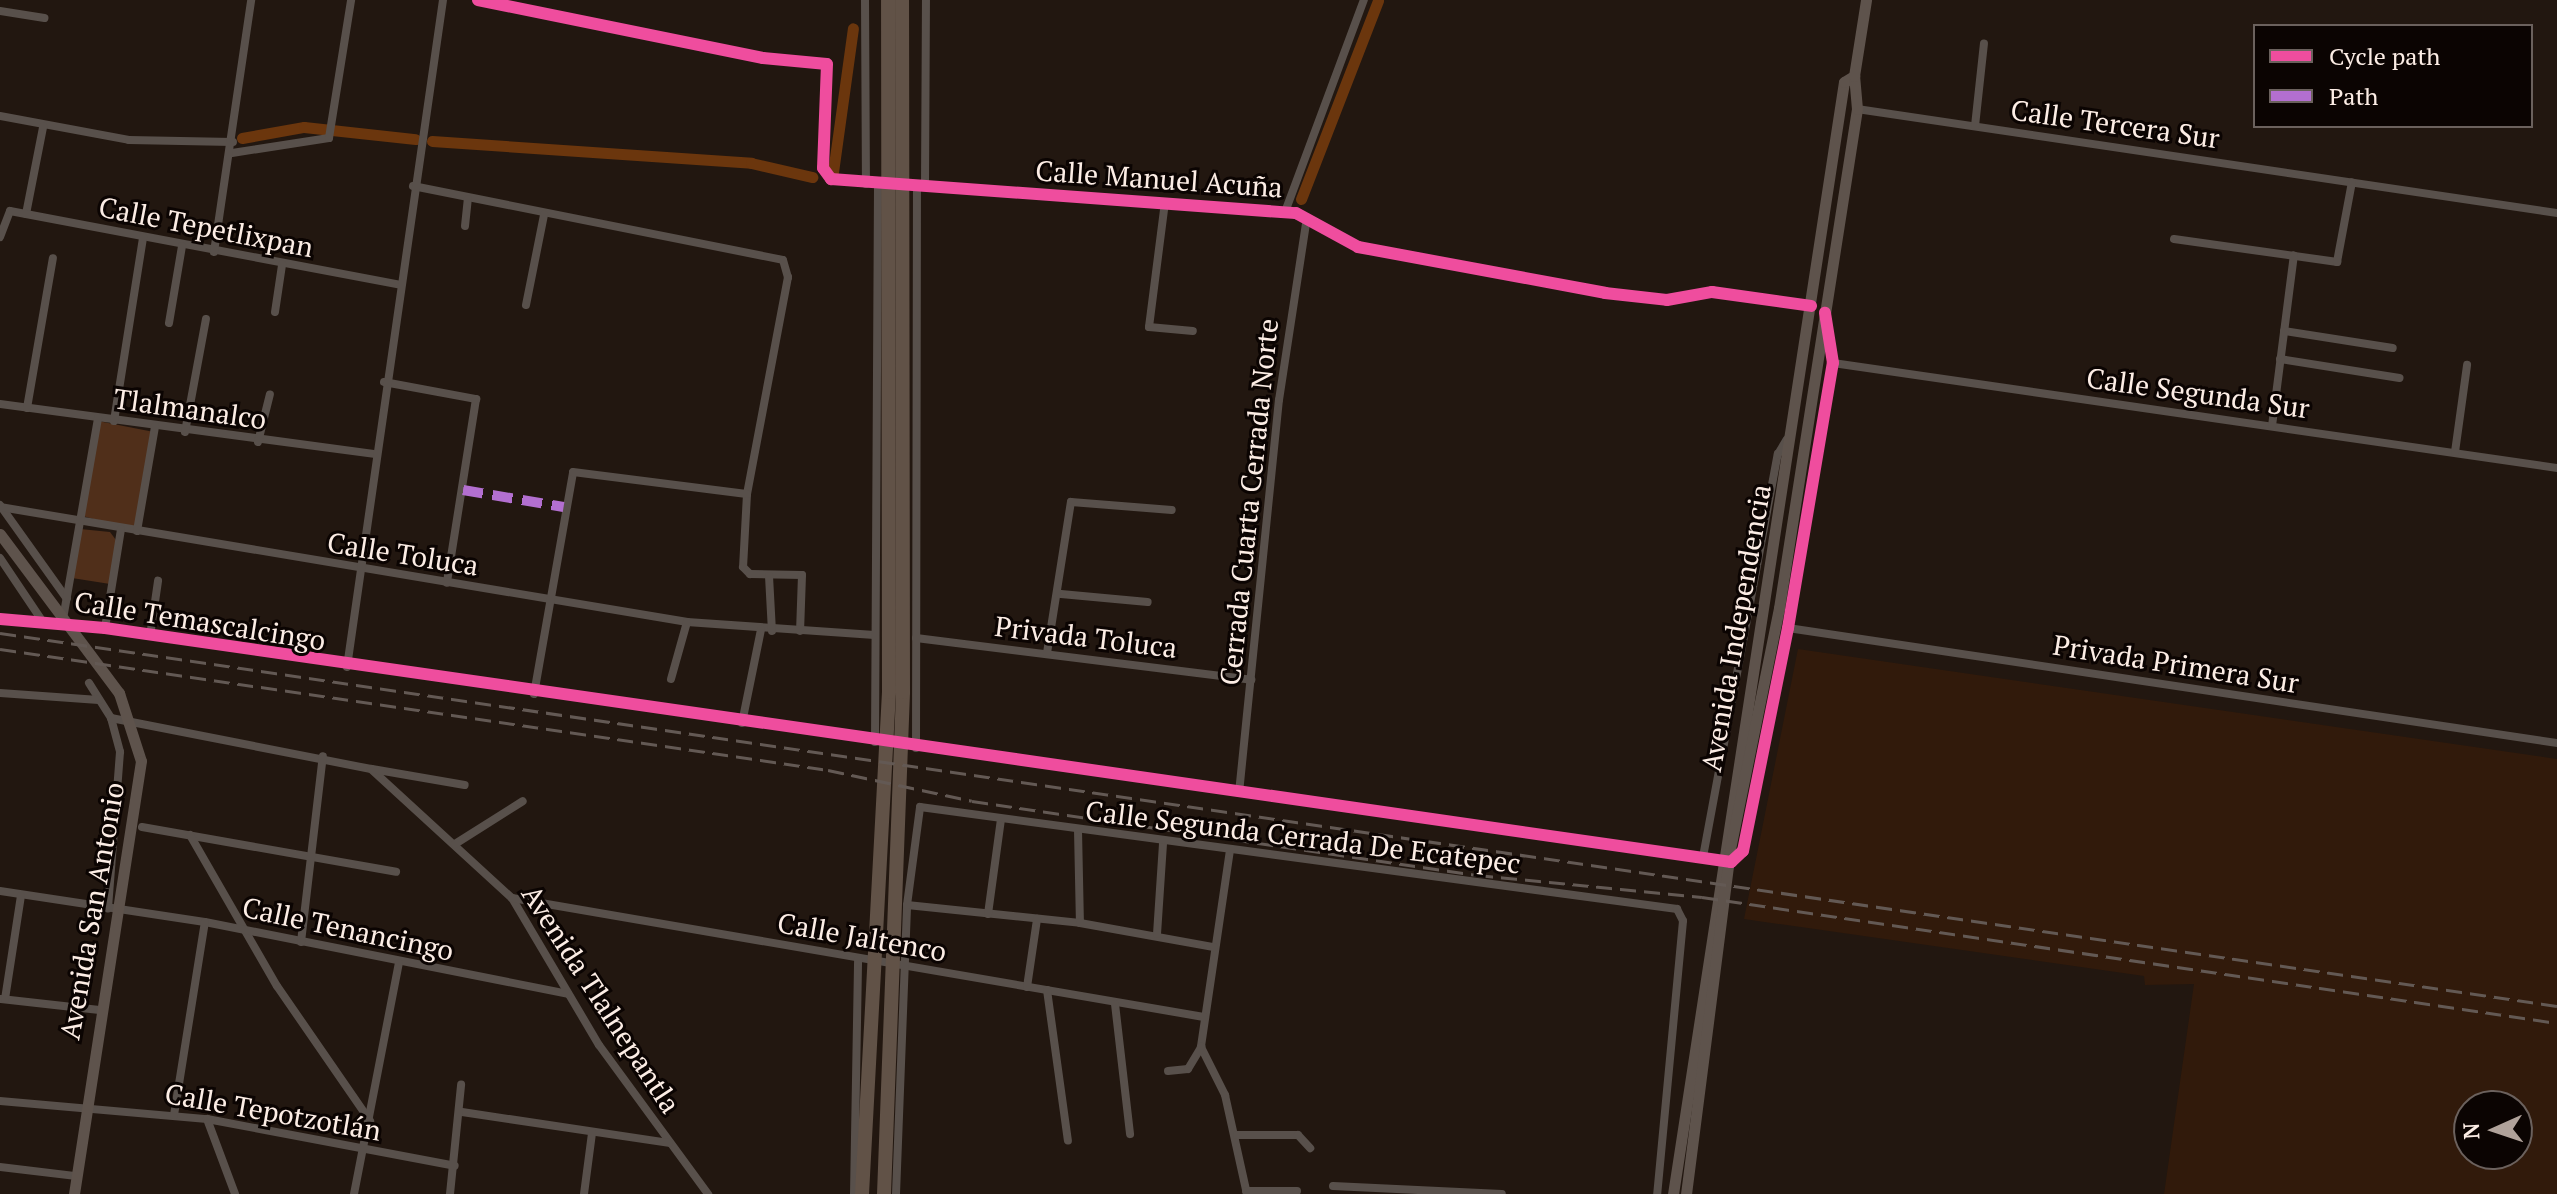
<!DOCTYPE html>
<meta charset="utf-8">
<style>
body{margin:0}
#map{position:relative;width:2557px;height:1194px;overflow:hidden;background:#221710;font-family:"PT Serif",serif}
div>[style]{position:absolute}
.built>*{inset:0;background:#311a0b}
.green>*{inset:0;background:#502f1a}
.canal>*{height:11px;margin:-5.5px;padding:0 5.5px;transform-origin:5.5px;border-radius:5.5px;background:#6b360d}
.street>*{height:8px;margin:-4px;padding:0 4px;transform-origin:4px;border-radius:4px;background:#58504b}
.secondary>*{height:11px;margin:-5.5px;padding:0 5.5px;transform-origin:5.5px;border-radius:5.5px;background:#5e534c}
.highway>*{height:14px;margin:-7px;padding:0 7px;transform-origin:7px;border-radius:7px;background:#615247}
.rail>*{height:3px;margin-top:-1.5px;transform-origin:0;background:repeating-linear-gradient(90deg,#635954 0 16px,transparent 0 24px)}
.quiet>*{height:10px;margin-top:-5px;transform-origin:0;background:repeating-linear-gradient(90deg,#b36fd0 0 20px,transparent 0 30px)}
.cycleway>*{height:12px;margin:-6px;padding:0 6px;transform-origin:6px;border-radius:6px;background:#ef4d9e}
span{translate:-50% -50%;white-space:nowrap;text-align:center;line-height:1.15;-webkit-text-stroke:6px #0b0402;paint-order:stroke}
.street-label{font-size:28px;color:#fcede5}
.legend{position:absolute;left:2253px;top:24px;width:280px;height:104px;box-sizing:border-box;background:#0b0402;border:2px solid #6b615d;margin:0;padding:10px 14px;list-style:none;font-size:24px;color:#fcede5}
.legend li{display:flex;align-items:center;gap:16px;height:40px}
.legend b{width:40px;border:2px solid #6b615d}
.north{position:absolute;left:2453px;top:1090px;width:80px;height:80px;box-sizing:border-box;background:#0b0402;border:2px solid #6b615d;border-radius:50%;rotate:267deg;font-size:22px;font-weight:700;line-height:32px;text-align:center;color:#fcede5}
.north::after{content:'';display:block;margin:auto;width:28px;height:36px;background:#b0a29a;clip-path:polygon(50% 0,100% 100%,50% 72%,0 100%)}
</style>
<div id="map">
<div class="built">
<i style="clip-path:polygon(evenodd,1798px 649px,2557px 759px,2557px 1194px,2164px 1194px,2194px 984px,2145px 985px,2144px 976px,1744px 919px,1798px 649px,2517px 1106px,2517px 1154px,2469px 1154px,2469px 1106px,2517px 1106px)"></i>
</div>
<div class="green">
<i style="clip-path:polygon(98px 421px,154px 432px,135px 531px,83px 516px)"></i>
<i style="clip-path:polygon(80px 529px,110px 532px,116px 540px,110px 584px,72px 578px)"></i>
</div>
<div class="canal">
<i style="left:242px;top:138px;width:63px;rotate:-10.1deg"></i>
<i style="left:304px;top:127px;width:112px;rotate:6.2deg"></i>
<i style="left:432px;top:141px;width:320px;rotate:3.9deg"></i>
<i style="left:751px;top:163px;width:63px;rotate:12.9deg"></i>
<i style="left:833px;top:172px;width:145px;rotate:-82.1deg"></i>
<i style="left:1301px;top:199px;width:213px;rotate:-68.8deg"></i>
</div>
<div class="street">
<i style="left:478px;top:0;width:291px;rotate:11.5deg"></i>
<i style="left:763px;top:58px;width:64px;rotate:5.4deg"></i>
<i style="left:827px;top:64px;width:104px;rotate:92.2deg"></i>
<i style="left:823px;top:168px;width:14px;rotate:54deg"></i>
<i style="left:831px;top:179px;width:466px;rotate:4.2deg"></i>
<i style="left:1296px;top:213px;width:71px;rotate:28.7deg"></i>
<i style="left:1358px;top:247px;width:251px;rotate:10.5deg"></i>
<i style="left:1605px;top:293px;width:62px;rotate:6.4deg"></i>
<i style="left:1667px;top:300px;width:46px;rotate:-10.1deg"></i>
<i style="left:1712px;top:292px;width:100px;rotate:8deg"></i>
<i style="left:865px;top:0;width:184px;rotate:89.7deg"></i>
<i style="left:0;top:11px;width:45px;rotate:9deg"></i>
<i style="left:1857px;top:109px;width:708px;rotate:8.45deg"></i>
<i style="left:0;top:116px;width:131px;rotate:10.5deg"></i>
<i style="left:129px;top:140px;width:104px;rotate:1.1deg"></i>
<i style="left:1975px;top:126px;width:83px;rotate:-83.8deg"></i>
<i style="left:232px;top:153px;width:98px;rotate:-8.8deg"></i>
<i style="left:329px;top:138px;width:140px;rotate:-80.9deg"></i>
<i style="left:413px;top:186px;width:377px;rotate:11.3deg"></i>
<i style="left:783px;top:260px;width:18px;rotate:74deg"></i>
<i style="left:788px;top:277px;width:221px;rotate:100.7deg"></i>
<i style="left:747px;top:494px;width:73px;rotate:93.1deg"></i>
<i style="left:743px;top:567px;width:10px;rotate:45deg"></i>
<i style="left:750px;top:574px;width:52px;rotate:1.1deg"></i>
<i style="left:802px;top:575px;width:56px;rotate:92deg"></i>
<i style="left:925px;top:186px;width:186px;rotate:-89.7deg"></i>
<i style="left:1165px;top:202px;width:126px;rotate:97.3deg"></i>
<i style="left:1149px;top:327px;width:44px;rotate:5.2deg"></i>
<i style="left:1285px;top:212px;width:226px;rotate:-69.6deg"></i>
<i style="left:26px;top:214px;width:89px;rotate:-78.9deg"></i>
<i style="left:465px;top:226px;width:27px;rotate:-84deg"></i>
<i style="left:0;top:237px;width:28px;rotate:-69deg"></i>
<i style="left:10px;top:211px;width:395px;rotate:10.7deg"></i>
<i style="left:2174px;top:239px;width:165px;rotate:8deg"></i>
<i style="left:2337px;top:262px;width:81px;rotate:-79.4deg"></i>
<i style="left:214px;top:252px;width:255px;rotate:-81.6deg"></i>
<i style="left:526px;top:305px;width:92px;rotate:-78.7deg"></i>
<i style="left:275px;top:312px;width:48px;rotate:-81.5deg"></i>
<i style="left:169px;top:323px;width:78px;rotate:-80.4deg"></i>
<i style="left:2284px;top:331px;width:110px;rotate:8.9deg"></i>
<i style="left:2280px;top:359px;width:121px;rotate:9deg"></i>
<i style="left:1833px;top:363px;width:732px;rotate:8.25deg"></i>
<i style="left:384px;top:382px;width:94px;rotate:10.5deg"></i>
<i style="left:476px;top:399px;width:186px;rotate:99deg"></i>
<i style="left:0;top:404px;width:377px;rotate:7.6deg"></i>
<i style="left:27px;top:408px;width:152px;rotate:-80.2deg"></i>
<i style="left:114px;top:421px;width:186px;rotate:-81deg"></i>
<i style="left:2272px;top:426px;width:172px;rotate:-82.7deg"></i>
<i style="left:185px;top:432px;width:115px;rotate:-79.5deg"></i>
<i style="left:258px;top:442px;width:49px;rotate:-76deg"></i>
<i style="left:2455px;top:452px;width:88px;rotate:-82.1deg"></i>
<i style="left:0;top:505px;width:115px;rotate:54.5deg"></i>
<i style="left:0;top:507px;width:697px;rotate:9.5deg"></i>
<i style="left:687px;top:622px;width:188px;rotate:4deg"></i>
<i style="left:137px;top:531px;width:106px;rotate:-80.2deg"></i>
<i style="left:0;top:558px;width:77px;rotate:56.1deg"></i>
<i style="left:769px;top:576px;width:55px;rotate:86.9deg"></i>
<i style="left:1061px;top:594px;width:87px;rotate:5.3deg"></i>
<i style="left:0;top:619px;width:105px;rotate:4.9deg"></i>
<i style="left:105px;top:628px;width:1643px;rotate:8.19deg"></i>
<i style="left:1731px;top:862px;width:16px;rotate:-43deg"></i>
<i style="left:1743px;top:851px;width:227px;rotate:-78.6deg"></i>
<i style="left:1788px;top:628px;width:269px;rotate:-80.4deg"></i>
<i style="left:1833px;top:363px;width:41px;rotate:-98.3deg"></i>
<i style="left:63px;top:619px;width:204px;rotate:-80.1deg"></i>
<i style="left:105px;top:628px;width:100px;rotate:-80.8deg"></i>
<i style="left:1788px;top:628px;width:778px;rotate:8.51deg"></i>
<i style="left:150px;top:636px;width:56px;rotate:-81.7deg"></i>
<i style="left:916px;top:638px;width:338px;rotate:7.1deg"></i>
<i style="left:1047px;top:653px;width:153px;rotate:-81deg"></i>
<i style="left:1071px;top:502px;width:101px;rotate:4.5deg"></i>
<i style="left:347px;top:667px;width:674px;rotate:-81.81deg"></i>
<i style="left:671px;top:679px;width:59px;rotate:-74.3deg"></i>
<i style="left:89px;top:683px;width:41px;rotate:57.8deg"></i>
<i style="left:111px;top:718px;width:35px;rotate:75deg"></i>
<i style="left:120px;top:752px;width:157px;rotate:94.4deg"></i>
<i style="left:0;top:693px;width:99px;rotate:4deg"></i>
<i style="left:534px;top:694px;width:225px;rotate:-80deg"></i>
<i style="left:573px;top:472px;width:175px;rotate:7.2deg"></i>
<i style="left:111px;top:718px;width:265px;rotate:11.1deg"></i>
<i style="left:371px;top:769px;width:191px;rotate:42.5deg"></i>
<i style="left:512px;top:898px;width:171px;rotate:59.4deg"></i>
<i style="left:599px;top:1045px;width:185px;rotate:53.8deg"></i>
<i style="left:742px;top:723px;width:95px;rotate:-78.5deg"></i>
<i style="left:875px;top:742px;width:558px;rotate:-89.69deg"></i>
<i style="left:916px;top:748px;width:562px;rotate:-89.9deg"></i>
<i style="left:372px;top:769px;width:94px;rotate:9.8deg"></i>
<i style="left:1239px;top:793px;width:395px;rotate:-84.2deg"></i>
<i style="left:1279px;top:400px;width:185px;rotate:-81.3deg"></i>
<i style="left:142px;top:827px;width:258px;rotate:10deg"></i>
<i style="left:1078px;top:830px;width:93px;rotate:88.8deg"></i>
<i style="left:190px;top:835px;width:174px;rotate:60.1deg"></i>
<i style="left:277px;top:986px;width:164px;rotate:55.4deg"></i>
<i style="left:455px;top:844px;width:80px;rotate:-32.3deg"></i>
<i style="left:1230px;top:850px;width:199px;rotate:98.4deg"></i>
<i style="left:1201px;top:1047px;width:54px;rotate:63.4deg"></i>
<i style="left:1225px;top:1095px;width:101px;rotate:77.5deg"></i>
<i style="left:1703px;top:857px;width:410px;rotate:-79.5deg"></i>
<i style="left:1778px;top:454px;width:17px;rotate:-59deg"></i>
<i style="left:0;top:891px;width:207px;rotate:8.6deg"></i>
<i style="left:205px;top:922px;width:370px;rotate:11.2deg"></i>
<i style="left:512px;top:898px;width:702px;rotate:9.76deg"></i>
<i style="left:907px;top:905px;width:174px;rotate:5.9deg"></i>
<i style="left:1080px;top:923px;width:136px;rotate:10.2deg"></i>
<i style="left:988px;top:914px;width:96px;rotate:-82.2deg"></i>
<i style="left:1157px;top:934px;width:91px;rotate:-86.2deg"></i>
<i style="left:301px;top:942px;width:187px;rotate:-83.3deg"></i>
<i style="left:1027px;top:987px;width:69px;rotate:-81.6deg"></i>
<i style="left:1047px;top:990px;width:152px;rotate:82.1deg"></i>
<i style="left:1px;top:999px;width:99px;rotate:6.4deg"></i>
<i style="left:5px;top:999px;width:104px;rotate:-81.2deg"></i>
<i style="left:1115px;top:1004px;width:131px;rotate:83.4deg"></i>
<i style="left:1168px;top:1071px;width:20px;rotate:-6deg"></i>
<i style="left:1188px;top:1069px;width:26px;rotate:-59deg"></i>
<i style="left:0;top:1101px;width:208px;rotate:5deg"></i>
<i style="left:207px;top:1119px;width:252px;rotate:10.7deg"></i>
<i style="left:462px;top:1112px;width:209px;rotate:8.5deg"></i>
<i style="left:174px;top:1115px;width:195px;rotate:-80.9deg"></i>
<i style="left:207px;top:1119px;width:80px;rotate:69.5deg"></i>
<i style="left:1237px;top:1135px;width:61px"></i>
<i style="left:1298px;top:1135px;width:18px;rotate:47deg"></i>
<i style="left:0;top:1167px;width:77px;rotate:6.8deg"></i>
<i style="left:1333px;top:1186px;width:169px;rotate:2.7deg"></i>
<i style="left:1246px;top:1191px;width:51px"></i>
<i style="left:354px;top:1194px;width:235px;rotate:-79deg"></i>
<i style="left:450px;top:1194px;width:110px;rotate:-84.2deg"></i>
<i style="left:584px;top:1194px;width:62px;rotate:-82.5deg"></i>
<i style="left:854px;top:1194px;width:235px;rotate:-89deg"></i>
<i style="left:896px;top:1194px;width:289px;rotate:-87.8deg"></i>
<i style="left:907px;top:905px;width:99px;rotate:-82.4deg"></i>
<i style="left:920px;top:807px;width:764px;rotate:7.67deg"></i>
<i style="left:1677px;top:909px;width:13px;rotate:63deg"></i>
<i style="left:1683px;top:921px;width:274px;rotate:95.4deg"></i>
</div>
<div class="secondary">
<i style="left:0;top:534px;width:199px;rotate:53.2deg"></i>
<i style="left:119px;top:693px;width:71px;rotate:72.1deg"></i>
<i style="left:141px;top:761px;width:438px;rotate:98.8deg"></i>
<i style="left:1673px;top:1194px;width:1125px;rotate:-81.26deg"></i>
<i style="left:1844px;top:82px;width:12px;rotate:-31deg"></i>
<i style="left:1686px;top:1194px;width:348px;rotate:-82.7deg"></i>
<i style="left:1730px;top:849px;width:246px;rotate:-78.5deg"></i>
<i style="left:1779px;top:608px;width:505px;rotate:-81.12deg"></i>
<i style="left:1857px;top:109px;width:33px;rotate:-95deg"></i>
<i style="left:1854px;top:76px;width:77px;rotate:-81deg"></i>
</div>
<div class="highway">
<i style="left:862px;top:1194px;width:503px;rotate:-86.92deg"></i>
<i style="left:889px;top:692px;width:692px;rotate:-90.08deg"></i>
<i style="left:884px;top:1194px;width:502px;rotate:-87.83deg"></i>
<i style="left:903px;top:692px;width:692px;rotate:-90.08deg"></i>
</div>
<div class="rail">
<i style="left:0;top:633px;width:2584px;rotate:8.3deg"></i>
<i style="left:0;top:649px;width:837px;rotate:8.31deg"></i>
<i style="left:828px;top:770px;width:147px;rotate:12.1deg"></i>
<i style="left:972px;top:801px;width:510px;rotate:8.34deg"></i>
<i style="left:1477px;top:875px;width:226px;rotate:5.6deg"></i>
<i style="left:1702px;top:897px;width:864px;rotate:8.38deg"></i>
</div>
<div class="quiet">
<i style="left:463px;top:490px;width:102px;rotate:9.6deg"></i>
</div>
<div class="cycleway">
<i style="left:478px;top:0;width:291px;rotate:11.5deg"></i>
<i style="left:763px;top:58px;width:64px;rotate:5.4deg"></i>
<i style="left:827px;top:64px;width:104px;rotate:92.2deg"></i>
<i style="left:823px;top:168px;width:14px;rotate:54deg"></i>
<i style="left:831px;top:179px;width:466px;rotate:4.2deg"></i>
<i style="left:1296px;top:213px;width:71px;rotate:28.7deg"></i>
<i style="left:1358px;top:247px;width:251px;rotate:10.5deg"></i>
<i style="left:1605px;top:293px;width:62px;rotate:6.4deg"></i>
<i style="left:1667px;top:300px;width:46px;rotate:-10.1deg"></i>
<i style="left:1712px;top:292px;width:100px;rotate:8deg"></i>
<i style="left:0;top:619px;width:105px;rotate:4.9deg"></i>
<i style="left:105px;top:628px;width:1643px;rotate:8.19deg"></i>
<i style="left:1731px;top:862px;width:16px;rotate:-43deg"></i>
<i style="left:1743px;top:851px;width:227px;rotate:-78.6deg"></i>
<i style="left:1788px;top:628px;width:269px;rotate:-80.4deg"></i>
<i style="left:1833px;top:363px;width:51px;rotate:-99.1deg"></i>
</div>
<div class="street-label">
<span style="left:2115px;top:124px;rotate:8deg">Calle Tercera Sur</span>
<span style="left:1159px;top:179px;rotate:4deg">Calle Manuel Acuña</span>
<span style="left:206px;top:227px;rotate:11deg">Calle Tepetlixpan</span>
<span style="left:2198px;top:393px;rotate:8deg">Calle Segunda Sur</span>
<span style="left:190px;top:409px;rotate:8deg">Tlalmanalco</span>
<span style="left:1249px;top:502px;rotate:-84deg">Cerrada Cuarta Cerrada Norte</span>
<span style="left:403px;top:554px;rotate:9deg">Calle Toluca</span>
<span style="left:200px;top:621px;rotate:9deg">Calle Temascalcingo</span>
<span style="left:1736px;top:628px;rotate:-80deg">Avenida Independencia</span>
<span style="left:1086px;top:637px;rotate:7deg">Privada Toluca</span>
<span style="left:2176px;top:664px;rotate:9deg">Privada Primera Sur</span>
<span style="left:1303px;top:837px;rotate:7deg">Calle Segunda Cerrada De Ecatepec</span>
<span style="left:92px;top:911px;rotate:-80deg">Avenida San Antonio</span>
<span style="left:348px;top:929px;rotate:12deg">Calle Tenancingo</span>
<span style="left:862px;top:937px;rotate:10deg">Calle Jaltenco</span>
<span style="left:601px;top:999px;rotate:57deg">Avenida Tlalnepantla</span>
<span style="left:273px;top:1112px;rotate:10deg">Calle Tepotzotlán</span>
</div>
<ul class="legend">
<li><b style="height:10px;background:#ef4d9e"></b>Cycle path</li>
<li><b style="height:10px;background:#b36fd0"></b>Path</li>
</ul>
<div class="north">N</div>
</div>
